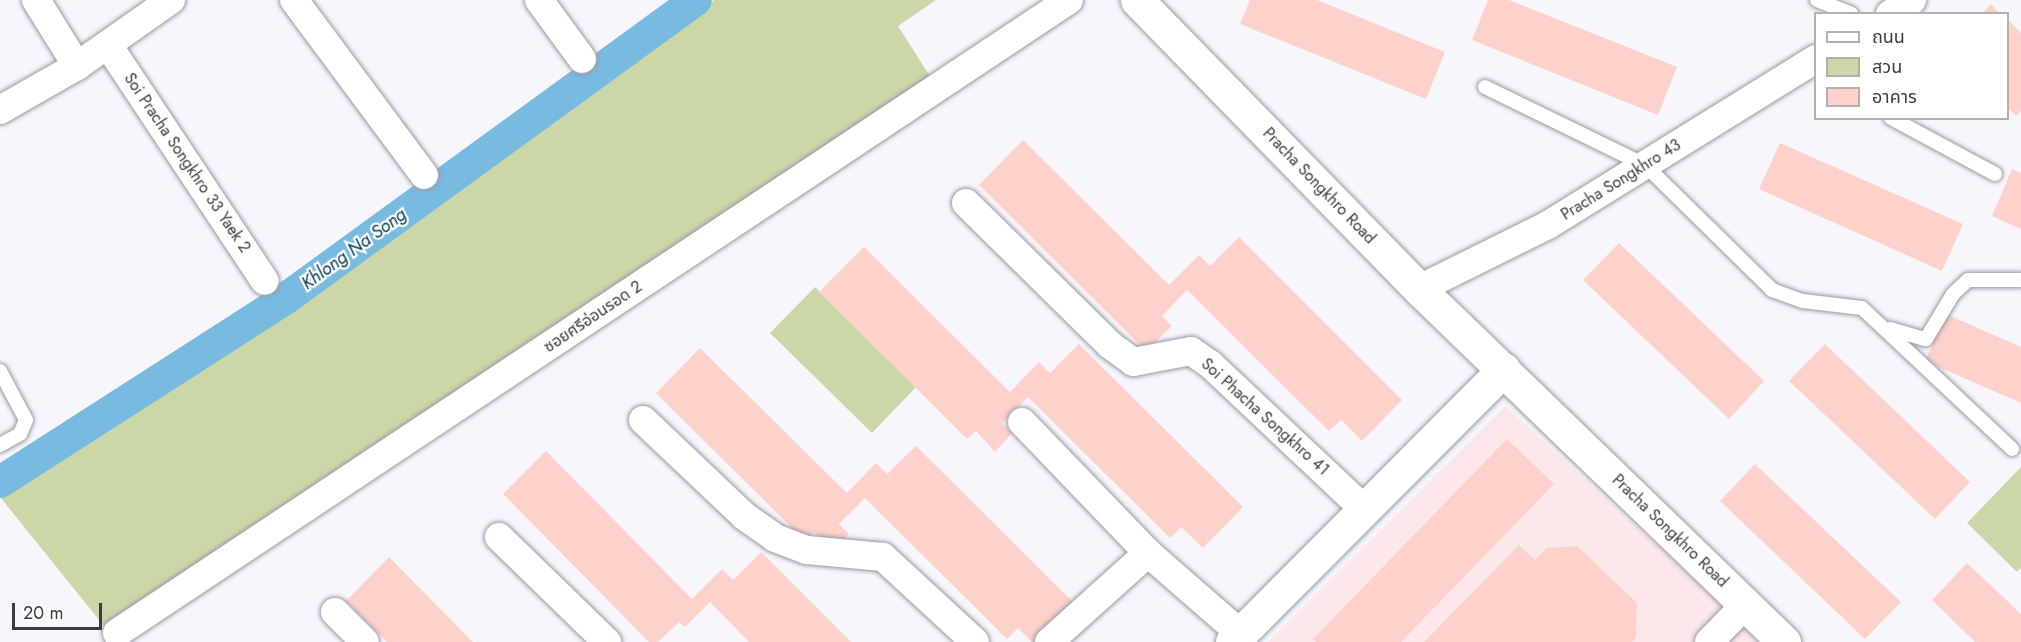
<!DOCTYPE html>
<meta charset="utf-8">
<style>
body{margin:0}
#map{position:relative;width:2021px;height:642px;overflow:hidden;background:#f7f6fd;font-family:Jost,"Noto Sans Thai",sans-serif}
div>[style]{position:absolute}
.commercial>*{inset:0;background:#fce7eb}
.green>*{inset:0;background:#ccd7a8}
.canal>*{height:32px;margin:-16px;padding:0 16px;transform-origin:16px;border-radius:16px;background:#79bae1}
.building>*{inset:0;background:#fed1ca}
.roads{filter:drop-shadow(0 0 2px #9a98a3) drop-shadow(0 0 2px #9a98a3)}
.lane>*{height:14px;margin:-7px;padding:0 7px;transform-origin:7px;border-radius:7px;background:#fff}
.street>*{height:28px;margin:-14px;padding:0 14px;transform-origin:14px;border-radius:14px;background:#fff}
.secondary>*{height:33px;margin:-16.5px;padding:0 16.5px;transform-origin:16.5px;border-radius:16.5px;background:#fff}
span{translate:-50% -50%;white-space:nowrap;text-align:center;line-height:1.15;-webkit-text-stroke:4.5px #fff;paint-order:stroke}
.street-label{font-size:16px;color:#3c3b3f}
.water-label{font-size:18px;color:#013a54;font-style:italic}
.legend{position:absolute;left:1814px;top:12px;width:195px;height:108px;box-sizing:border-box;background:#fff;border:2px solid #b1b1b2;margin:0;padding:8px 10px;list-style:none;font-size:18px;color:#3c3b3f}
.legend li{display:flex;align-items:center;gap:12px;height:30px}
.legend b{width:30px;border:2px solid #b1b1b2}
.scale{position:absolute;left:12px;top:603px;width:90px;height:27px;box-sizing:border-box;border:3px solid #3c3b3f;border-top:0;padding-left:8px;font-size:18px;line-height:21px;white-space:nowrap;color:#3c3b3f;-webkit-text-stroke:4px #fff;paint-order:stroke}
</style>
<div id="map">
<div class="commercial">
<i style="clip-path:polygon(1505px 406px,1762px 642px,1268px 642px)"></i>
</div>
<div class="green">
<i style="clip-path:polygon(714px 0,936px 0,898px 26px,933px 81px,108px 631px,0 497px,544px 127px)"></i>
<i style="clip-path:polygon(815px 287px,917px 386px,872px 433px,770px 333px)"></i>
<i style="clip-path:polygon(2021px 467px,2021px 568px,2017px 572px,1967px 523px)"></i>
</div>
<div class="canal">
<i style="left:0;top:482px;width:339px;rotate:-32.7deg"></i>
<i style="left:285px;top:299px;width:508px;rotate:-36.04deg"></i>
</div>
<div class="building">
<i style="clip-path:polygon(1250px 0,1317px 0,1445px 52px,1426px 99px,1240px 24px)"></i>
<i style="clip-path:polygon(1488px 0,1509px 0,1677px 67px,1658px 115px,1472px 40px)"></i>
<i style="clip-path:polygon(1991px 4px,2000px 14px,1982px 14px)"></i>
<i style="clip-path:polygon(2008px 20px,2021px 33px,2021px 111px,2016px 116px,2008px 108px)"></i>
<i style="clip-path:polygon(1023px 140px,1169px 285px,1199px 255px,1210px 266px,1239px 237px,1402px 400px,1362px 441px,1341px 420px,1329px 431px,1187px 290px,1162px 316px,1172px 326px,1146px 351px,979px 185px)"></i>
<i style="clip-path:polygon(1780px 143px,1963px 224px,1942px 271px,1759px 189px)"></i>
<i style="clip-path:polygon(2012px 169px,2021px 173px,2021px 229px,1992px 216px)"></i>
<i style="clip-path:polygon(1619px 243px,1764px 381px,1729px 419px,1583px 280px)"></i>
<i style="clip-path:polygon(864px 247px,1010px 392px,1039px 362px,1050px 373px,1079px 344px,1243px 507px,1203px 548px,1181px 527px,1170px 538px,1028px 397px,1002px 423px,1012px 433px,995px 452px,976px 431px,967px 439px,819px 292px)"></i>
<i style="clip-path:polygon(1946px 314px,2021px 347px,2021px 403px,1925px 361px)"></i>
<i style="clip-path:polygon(1825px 344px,1970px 482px,1935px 519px,1789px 381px)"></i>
<i style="clip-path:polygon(700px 348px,847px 493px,876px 463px,887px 474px,916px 446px,1079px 608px,1046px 642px,1032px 642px,1018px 628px,1007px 639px,865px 498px,839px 524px,849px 534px,835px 548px,813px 532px,804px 540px,656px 393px)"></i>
<i style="clip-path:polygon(1507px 439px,1554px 484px,1401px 642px,1316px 642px,1313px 639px)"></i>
<i style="clip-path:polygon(546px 451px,692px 599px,722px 569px,733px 580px,761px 552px,851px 642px,749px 642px,710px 602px,685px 627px,679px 622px,658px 642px,649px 642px,503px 494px)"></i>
<i style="clip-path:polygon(1755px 464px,1901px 602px,1865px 639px,1720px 501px)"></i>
<i style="clip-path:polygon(1519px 545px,1535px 560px,1547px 548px,1577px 546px,1637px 603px,1636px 637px,1632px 642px,1424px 642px)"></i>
<i style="clip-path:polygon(389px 557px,473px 642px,387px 642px,346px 601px)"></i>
<i style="clip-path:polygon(1967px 563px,2021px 614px,2021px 642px,1975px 642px,1932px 600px)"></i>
</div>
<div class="roads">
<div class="lane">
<i style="left:1817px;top:0;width:37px;rotate:22deg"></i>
<i style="left:1485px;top:87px;width:178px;rotate:26deg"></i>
<i style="left:1645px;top:165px;width:178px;rotate:44.5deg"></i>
<i style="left:1772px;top:290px;width:33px;rotate:20deg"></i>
<i style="left:1803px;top:301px;width:59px;rotate:6.8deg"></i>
<i style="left:1862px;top:308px;width:206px;rotate:43.2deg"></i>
<i style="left:1891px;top:118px;width:118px;rotate:28.3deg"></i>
<i style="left:1890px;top:329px;width:37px;rotate:16deg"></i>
<i style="left:1926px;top:339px;width:52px;rotate:-59deg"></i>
<i style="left:1953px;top:294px;width:21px;rotate:-43deg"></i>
<i style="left:1968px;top:280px;width:53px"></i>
<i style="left:0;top:371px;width:55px;rotate:62deg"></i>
<i style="left:26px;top:420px;width:15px;rotate:113deg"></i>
<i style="left:20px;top:434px;width:23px;rotate:151deg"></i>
</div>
<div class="street">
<i style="left:36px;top:0;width:78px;rotate:58.2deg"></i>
<i style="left:294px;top:0;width:218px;rotate:53.4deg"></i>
<i style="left:539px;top:0;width:73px;rotate:53.9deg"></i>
<i style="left:1890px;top:14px;width:26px;rotate:-32deg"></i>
<i style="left:108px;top:45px;width:283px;rotate:56.4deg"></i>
<i style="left:0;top:110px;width:89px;rotate:-29.7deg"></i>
<i style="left:77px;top:66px;width:115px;rotate:-35.1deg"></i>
<i style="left:966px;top:203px;width:202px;rotate:44.6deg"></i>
<i style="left:1110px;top:345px;width:29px;rotate:36deg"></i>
<i style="left:1133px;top:362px;width:59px;rotate:-10.7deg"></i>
<i style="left:1191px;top:351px;width:24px;rotate:35deg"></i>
<i style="left:1211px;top:365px;width:212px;rotate:43.3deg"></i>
<i style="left:1419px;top:289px;width:144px;rotate:-26.4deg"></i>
<i style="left:1548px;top:225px;width:315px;rotate:-31.8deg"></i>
<i style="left:643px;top:420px;width:139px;rotate:43.5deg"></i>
<i style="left:744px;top:516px;width:38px;rotate:35deg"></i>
<i style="left:775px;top:538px;width:34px;rotate:21deg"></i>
<i style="left:807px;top:550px;width:76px;rotate:5.3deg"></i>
<i style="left:883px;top:557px;width:125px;rotate:42.7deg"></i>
<i style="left:1022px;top:422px;width:182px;rotate:46.1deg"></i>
<i style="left:1148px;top:553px;width:123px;rotate:41.1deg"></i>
<i style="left:499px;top:537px;width:151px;rotate:44.2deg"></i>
<i style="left:335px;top:612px;width:42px;rotate:45deg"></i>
<i style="left:117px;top:633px;width:1143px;rotate:-33.62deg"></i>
<i style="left:1049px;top:642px;width:133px;rotate:-42deg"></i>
<i style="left:1709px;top:642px;width:53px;rotate:-45.8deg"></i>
</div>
<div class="secondary">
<i style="left:1137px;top:0;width:404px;rotate:45.7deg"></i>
<i style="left:1419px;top:289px;width:508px;rotate:44.04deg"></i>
<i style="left:1232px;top:642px;width:385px;rotate:-45.1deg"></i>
</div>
</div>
<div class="street-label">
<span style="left:187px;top:163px;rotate:56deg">Soi Pracha Songkhro 33 Yaek 2</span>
<span style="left:1621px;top:180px;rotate:-32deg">Pracha Songkhro 43</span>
<span style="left:1319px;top:186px;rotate:46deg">Pracha Songkhro Road</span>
<span style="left:593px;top:317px;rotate:-34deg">ซอยศรีอ่อนรอด 2</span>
<span style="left:1265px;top:417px;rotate:42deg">Soi Phacha Songkhro 41</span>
<span style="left:1670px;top:531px;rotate:44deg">Pracha Songkhro Road</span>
</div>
<div class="water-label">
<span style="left:354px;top:249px;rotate:-36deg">Khlong Na Song</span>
</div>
<ul class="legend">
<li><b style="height:8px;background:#fff"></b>ถนน</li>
<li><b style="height:16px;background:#ccd7a8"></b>สวน</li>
<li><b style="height:16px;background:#fed1ca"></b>อาคาร</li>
</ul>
<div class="scale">20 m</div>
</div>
